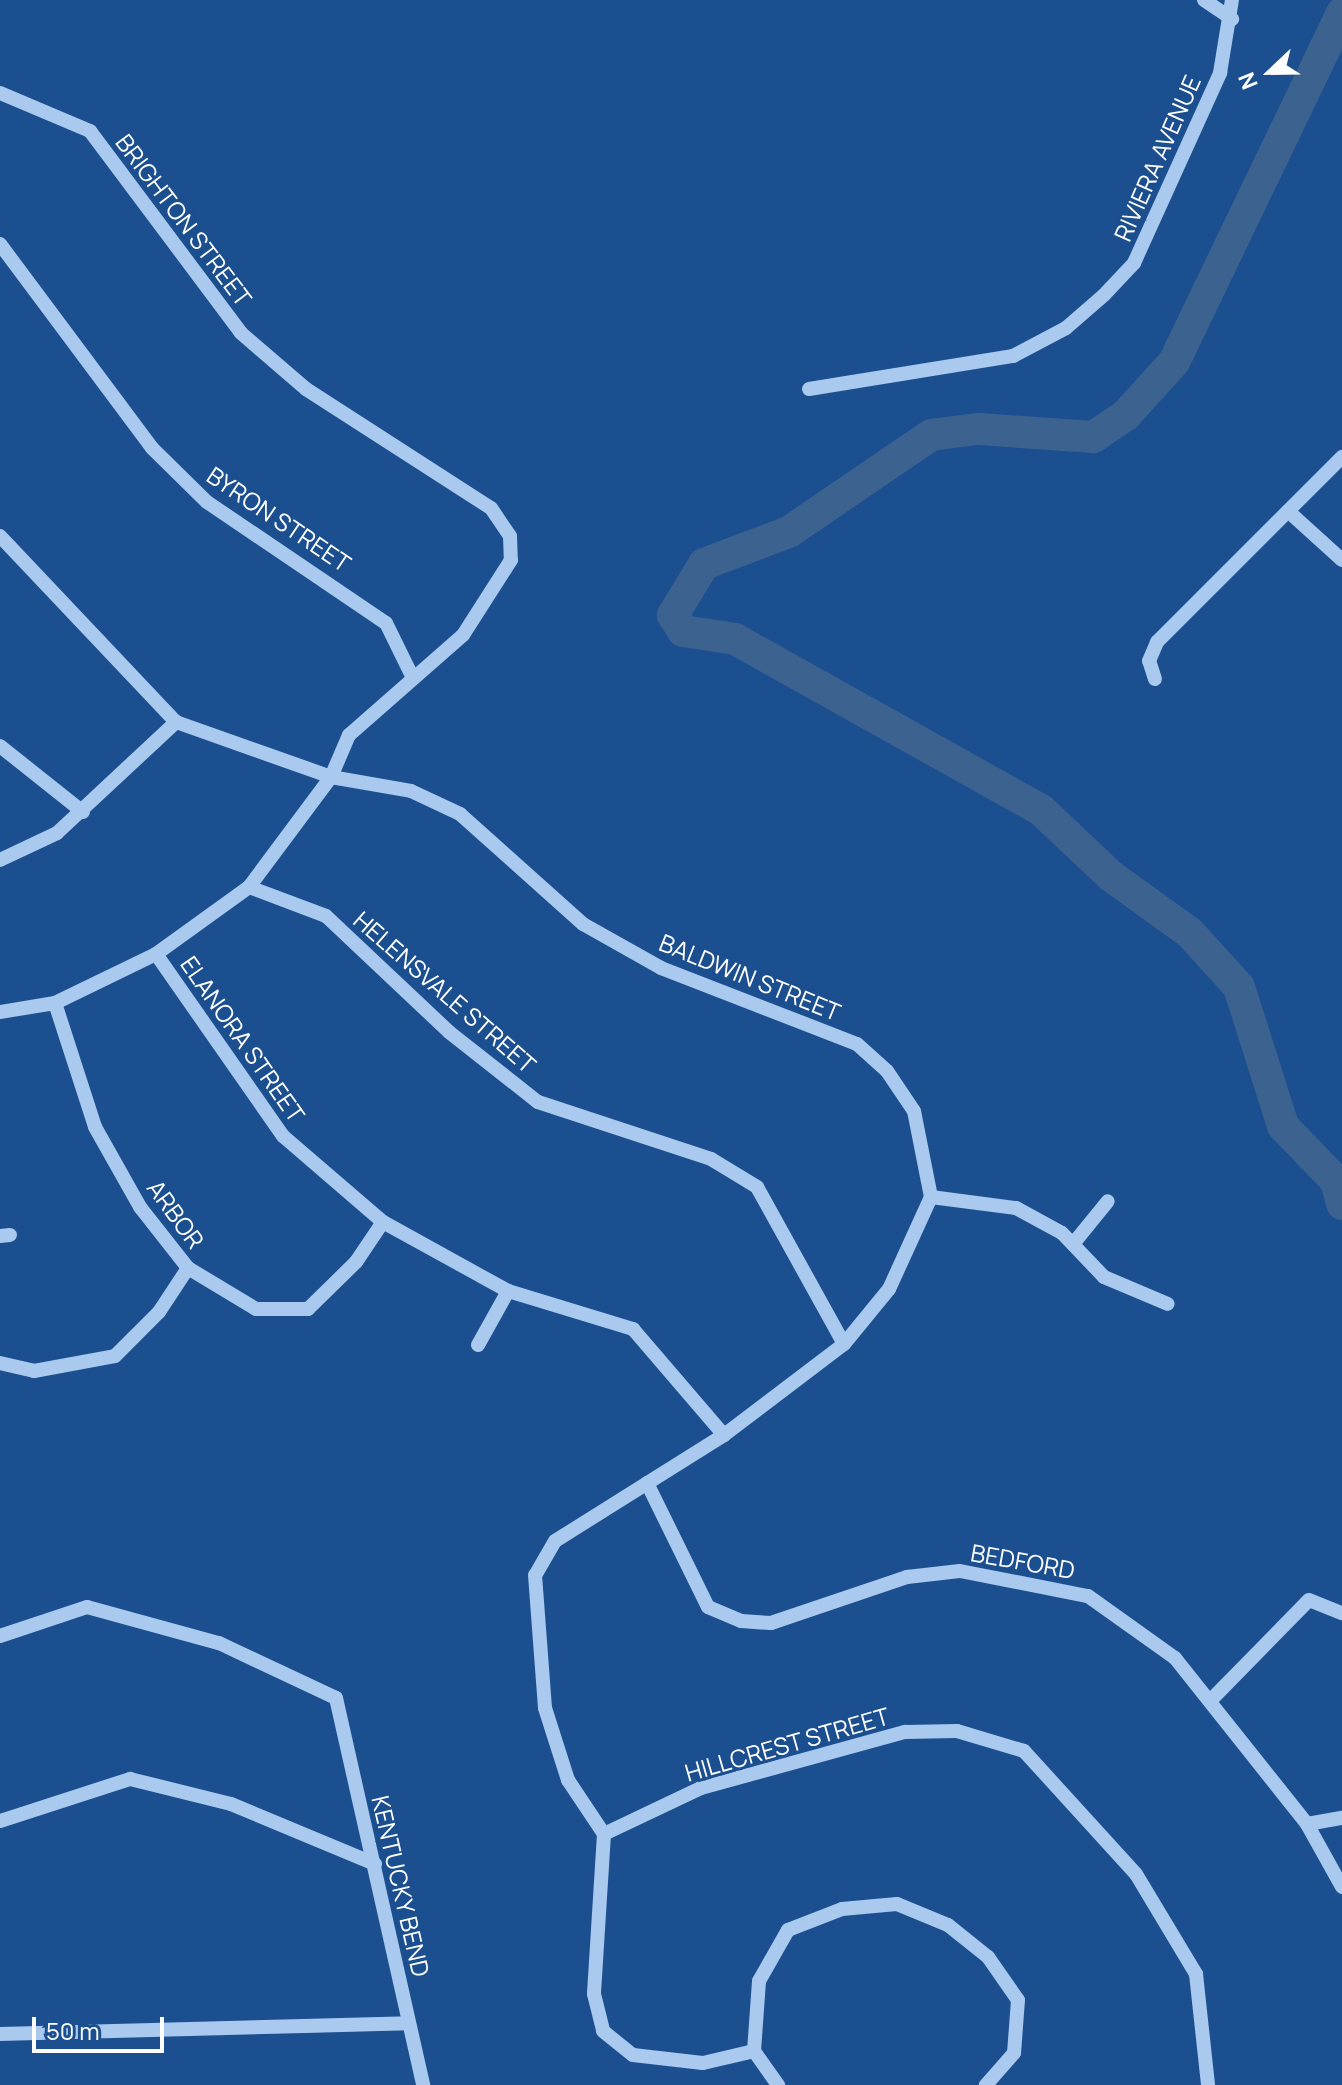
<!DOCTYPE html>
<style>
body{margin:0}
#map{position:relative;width:1342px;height:2085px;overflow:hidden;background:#1b4f8f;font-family:Manrope,sans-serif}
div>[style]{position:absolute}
.river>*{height:32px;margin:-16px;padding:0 16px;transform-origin:16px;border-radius:16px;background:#3c6290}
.minor>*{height:14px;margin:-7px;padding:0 7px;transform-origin:7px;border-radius:7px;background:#a9c9ee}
span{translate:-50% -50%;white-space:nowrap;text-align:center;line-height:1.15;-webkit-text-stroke:6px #1b4f8f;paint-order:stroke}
.street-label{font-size:24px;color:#fff}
.north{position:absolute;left:1230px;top:32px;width:80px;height:80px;-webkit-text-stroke:6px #1b4f8f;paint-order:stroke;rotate:248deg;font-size:22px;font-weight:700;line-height:32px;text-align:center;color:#fff}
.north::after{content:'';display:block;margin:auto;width:28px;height:36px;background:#fff;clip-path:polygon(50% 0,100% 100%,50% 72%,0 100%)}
.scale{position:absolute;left:32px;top:2017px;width:132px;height:36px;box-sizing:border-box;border:4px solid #fff;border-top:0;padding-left:10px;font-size:24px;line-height:28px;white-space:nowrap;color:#fff;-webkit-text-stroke:6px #1b4f8f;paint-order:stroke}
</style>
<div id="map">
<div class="river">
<i style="left:1342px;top:13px;width:387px;rotate:115.7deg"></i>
<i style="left:1174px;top:362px;width:72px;rotate:132.2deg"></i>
<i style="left:1126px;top:415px;width:40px;rotate:146deg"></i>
<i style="left:1093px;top:437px;width:115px;rotate:-176deg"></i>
<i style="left:978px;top:429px;width:47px;rotate:172.7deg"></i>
<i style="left:931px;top:435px;width:172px;rotate:145.7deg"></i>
<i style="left:789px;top:532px;width:91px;rotate:159.4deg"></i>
<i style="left:704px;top:564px;width:60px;rotate:121.3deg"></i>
<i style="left:673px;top:615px;width:19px;rotate:58deg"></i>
<i style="left:683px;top:631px;width:53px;rotate:8.7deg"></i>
<i style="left:735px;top:639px;width:351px;rotate:29.2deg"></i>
<i style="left:1041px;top:810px;width:96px;rotate:43.3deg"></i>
<i style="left:1111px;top:876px;width:97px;rotate:35.8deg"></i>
<i style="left:1190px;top:933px;width:73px;rotate:47.8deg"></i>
<i style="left:1239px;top:987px;width:146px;rotate:72.4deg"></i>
<i style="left:1283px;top:1126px;width:76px;rotate:46.1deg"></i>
<i style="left:1336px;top:1181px;width:24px;rotate:75deg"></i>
</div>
<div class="minor">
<i style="left:1204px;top:0;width:34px;rotate:34deg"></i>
<i style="left:0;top:93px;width:98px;rotate:22.9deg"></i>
<i style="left:90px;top:131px;width:252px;rotate:53.2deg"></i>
<i style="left:241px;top:333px;width:86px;rotate:40.7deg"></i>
<i style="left:306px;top:389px;width:220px;rotate:32.8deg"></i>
<i style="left:491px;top:508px;width:34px;rotate:56deg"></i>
<i style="left:510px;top:536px;width:24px;rotate:88deg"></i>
<i style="left:511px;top:560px;width:89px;rotate:122.6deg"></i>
<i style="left:463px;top:635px;width:152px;rotate:138.7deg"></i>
<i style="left:349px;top:735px;width:46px;rotate:113.2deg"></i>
<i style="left:331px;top:777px;width:137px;rotate:126.7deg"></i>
<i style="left:249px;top:887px;width:115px;rotate:144.2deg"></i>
<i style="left:156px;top:954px;width:112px;rotate:154.1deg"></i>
<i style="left:55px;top:1003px;width:56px;rotate:170.7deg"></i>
<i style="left:0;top:244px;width:254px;rotate:53.3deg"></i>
<i style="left:152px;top:448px;width:77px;rotate:44.5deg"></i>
<i style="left:207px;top:502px;width:216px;rotate:34.1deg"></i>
<i style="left:386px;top:623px;width:61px;rotate:63.9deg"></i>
<i style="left:809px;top:389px;width:207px;rotate:-9.2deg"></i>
<i style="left:1013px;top:356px;width:60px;rotate:-27.8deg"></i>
<i style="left:1066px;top:328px;width:50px;rotate:-41deg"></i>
<i style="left:1104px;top:295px;width:44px;rotate:-46.8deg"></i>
<i style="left:1134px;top:263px;width:209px;rotate:-65.6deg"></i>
<i style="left:1220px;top:73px;width:74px;rotate:-80.7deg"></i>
<i style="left:1288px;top:511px;width:73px;rotate:42.2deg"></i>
<i style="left:0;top:536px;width:256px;rotate:46.6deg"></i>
<i style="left:176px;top:722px;width:164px;rotate:19.5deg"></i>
<i style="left:331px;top:777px;width:81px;rotate:9.9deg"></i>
<i style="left:411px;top:791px;width:54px;rotate:25.1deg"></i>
<i style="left:460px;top:814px;width:165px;rotate:41.8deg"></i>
<i style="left:583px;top:924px;width:90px;rotate:29.4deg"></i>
<i style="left:661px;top:968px;width:210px;rotate:21.2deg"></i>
<i style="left:857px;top:1044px;width:40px;rotate:42deg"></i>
<i style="left:887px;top:1071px;width:48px;rotate:56deg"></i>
<i style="left:914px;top:1111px;width:88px;rotate:78.8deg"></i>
<i style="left:931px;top:1197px;width:101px;rotate:114.5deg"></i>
<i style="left:889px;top:1289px;width:71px;rotate:129.3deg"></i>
<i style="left:844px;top:1344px;width:151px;rotate:142.8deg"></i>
<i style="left:724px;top:1435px;width:199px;rotate:147.9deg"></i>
<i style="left:555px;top:1541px;width:39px;rotate:120deg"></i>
<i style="left:535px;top:1575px;width:133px;rotate:85.7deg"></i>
<i style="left:545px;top:1708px;width:76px;rotate:72.3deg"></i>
<i style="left:568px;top:1780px;width:65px;rotate:56.3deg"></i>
<i style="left:604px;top:1834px;width:160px;rotate:93.6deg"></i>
<i style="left:594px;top:1994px;width:38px;rotate:76deg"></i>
<i style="left:603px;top:2031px;width:38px;rotate:39deg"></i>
<i style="left:633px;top:2055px;width:70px;rotate:6.5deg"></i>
<i style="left:703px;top:2063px;width:52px;rotate:-13.2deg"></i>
<i style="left:1155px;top:679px;width:19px;rotate:-108deg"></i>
<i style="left:1149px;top:661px;width:21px;rotate:-67deg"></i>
<i style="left:1157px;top:642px;width:262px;rotate:-45deg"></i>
<i style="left:0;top:746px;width:106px;rotate:38.5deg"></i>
<i style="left:0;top:860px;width:63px;rotate:-25.3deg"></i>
<i style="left:57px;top:833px;width:163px;rotate:-43deg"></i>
<i style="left:249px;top:887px;width:82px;rotate:20.6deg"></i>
<i style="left:326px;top:916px;width:169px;rotate:43.3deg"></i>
<i style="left:449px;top:1032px;width:113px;rotate:38.2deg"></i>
<i style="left:538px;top:1102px;width:182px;rotate:18.2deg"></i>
<i style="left:711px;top:1159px;width:54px;rotate:31.3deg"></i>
<i style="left:757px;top:1187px;width:179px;rotate:61deg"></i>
<i style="left:156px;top:954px;width:222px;rotate:55.1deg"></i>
<i style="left:283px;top:1136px;width:132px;rotate:40.7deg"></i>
<i style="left:383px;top:1222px;width:143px;rotate:28.9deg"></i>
<i style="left:508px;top:1291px;width:131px;rotate:16.9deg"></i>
<i style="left:633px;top:1329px;width:140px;rotate:49.4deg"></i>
<i style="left:55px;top:1003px;width:130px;rotate:72.1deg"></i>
<i style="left:95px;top:1127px;width:92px;rotate:60.6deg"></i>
<i style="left:140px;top:1207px;width:78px;rotate:51.8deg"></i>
<i style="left:188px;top:1268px;width:79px;rotate:31.1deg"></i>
<i style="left:256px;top:1309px;width:52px"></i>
<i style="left:308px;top:1309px;width:67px;rotate:-44.4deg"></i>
<i style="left:356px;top:1262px;width:48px;rotate:-56deg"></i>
<i style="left:931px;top:1197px;width:86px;rotate:7.4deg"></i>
<i style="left:1016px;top:1208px;width:52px;rotate:28.5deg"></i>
<i style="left:1062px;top:1233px;width:61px;rotate:46.3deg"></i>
<i style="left:1104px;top:1277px;width:69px;rotate:22.9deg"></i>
<i style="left:0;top:1236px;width:10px;rotate:-6deg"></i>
<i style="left:1073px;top:1244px;width:55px;rotate:-50.9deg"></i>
<i style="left:478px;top:1345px;width:62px;rotate:-60.9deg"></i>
<i style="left:0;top:1363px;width:35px;rotate:13deg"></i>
<i style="left:34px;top:1371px;width:82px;rotate:-10.5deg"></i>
<i style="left:115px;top:1356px;width:62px;rotate:-45deg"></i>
<i style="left:159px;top:1312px;width:53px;rotate:-56.6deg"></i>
<i style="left:647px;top:1483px;width:138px;rotate:63.8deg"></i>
<i style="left:708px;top:1607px;width:36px;rotate:23deg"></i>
<i style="left:741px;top:1621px;width:30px;rotate:4deg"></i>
<i style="left:771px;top:1623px;width:144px;rotate:-18.7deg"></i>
<i style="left:907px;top:1577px;width:53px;rotate:-6.5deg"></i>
<i style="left:960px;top:1571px;width:130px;rotate:11.1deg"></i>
<i style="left:1088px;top:1596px;width:107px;rotate:35.5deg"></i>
<i style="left:1175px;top:1658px;width:212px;rotate:51.5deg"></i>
<i style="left:1307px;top:1824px;width:72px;rotate:60.9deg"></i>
<i style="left:0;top:1636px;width:92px;rotate:-18.4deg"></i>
<i style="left:87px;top:1607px;width:137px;rotate:15.3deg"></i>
<i style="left:219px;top:1643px;width:129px;rotate:25.2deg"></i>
<i style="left:336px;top:1698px;width:397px;rotate:77.3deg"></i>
<i style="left:1210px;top:1701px;width:141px;rotate:-45.6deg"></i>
<i style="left:1309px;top:1600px;width:35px;rotate:22deg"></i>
<i style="left:0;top:1821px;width:137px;rotate:-17.9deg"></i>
<i style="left:130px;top:1779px;width:104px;rotate:13.9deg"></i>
<i style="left:231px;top:1804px;width:156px;rotate:22.6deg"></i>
<i style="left:1307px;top:1824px;width:36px;rotate:-10deg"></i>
<i style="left:604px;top:1834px;width:107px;rotate:-25.4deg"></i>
<i style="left:701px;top:1788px;width:212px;rotate:-15.4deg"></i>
<i style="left:905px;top:1732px;width:52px;rotate:-1.1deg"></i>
<i style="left:957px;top:1731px;width:70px;rotate:16.6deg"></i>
<i style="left:1024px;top:1751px;width:166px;rotate:47.7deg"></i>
<i style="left:1136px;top:1874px;width:117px;rotate:59deg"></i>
<i style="left:1196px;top:1974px;width:112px;rotate:83.8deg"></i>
<i style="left:0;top:2034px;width:409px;rotate:-1.5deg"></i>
<i style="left:754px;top:2051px;width:70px;rotate:-85.9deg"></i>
<i style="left:759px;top:1981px;width:59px;rotate:-60.4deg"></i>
<i style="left:788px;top:1930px;width:58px;rotate:-21.3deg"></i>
<i style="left:842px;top:1909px;width:55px;rotate:-5.2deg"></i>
<i style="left:897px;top:1904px;width:55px;rotate:22.4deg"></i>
<i style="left:948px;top:1925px;width:51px;rotate:38.7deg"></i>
<i style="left:988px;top:1957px;width:52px;rotate:55.1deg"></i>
<i style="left:1018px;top:2000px;width:53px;rotate:94.3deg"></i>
<i style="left:1014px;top:2053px;width:43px;rotate:131.2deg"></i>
<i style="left:754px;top:2051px;width:42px;rotate:54.8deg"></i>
</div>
<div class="street-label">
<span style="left:1157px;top:158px;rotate:-66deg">RIVIERA AVENUE</span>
<span style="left:184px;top:220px;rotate:53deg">BRIGHTON STREET</span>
<span style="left:279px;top:519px;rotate:34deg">BYRON STREET</span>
<span style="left:750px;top:977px;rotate:22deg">BALDWIN STREET</span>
<span style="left:445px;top:992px;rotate:41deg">HELENSVALE STREET</span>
<span style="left:243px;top:1039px;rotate:55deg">ELANORA STREET</span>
<span style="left:176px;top:1214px;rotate:54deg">ARBOR</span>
<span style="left:1023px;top:1561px;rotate:10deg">BEDFORD</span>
<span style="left:787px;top:1744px;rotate:-16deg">HILLCREST STREET</span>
<span style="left:401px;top:1886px;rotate:77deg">KENTUCKY BEND</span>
</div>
<div class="north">N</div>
<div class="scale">50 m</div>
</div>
